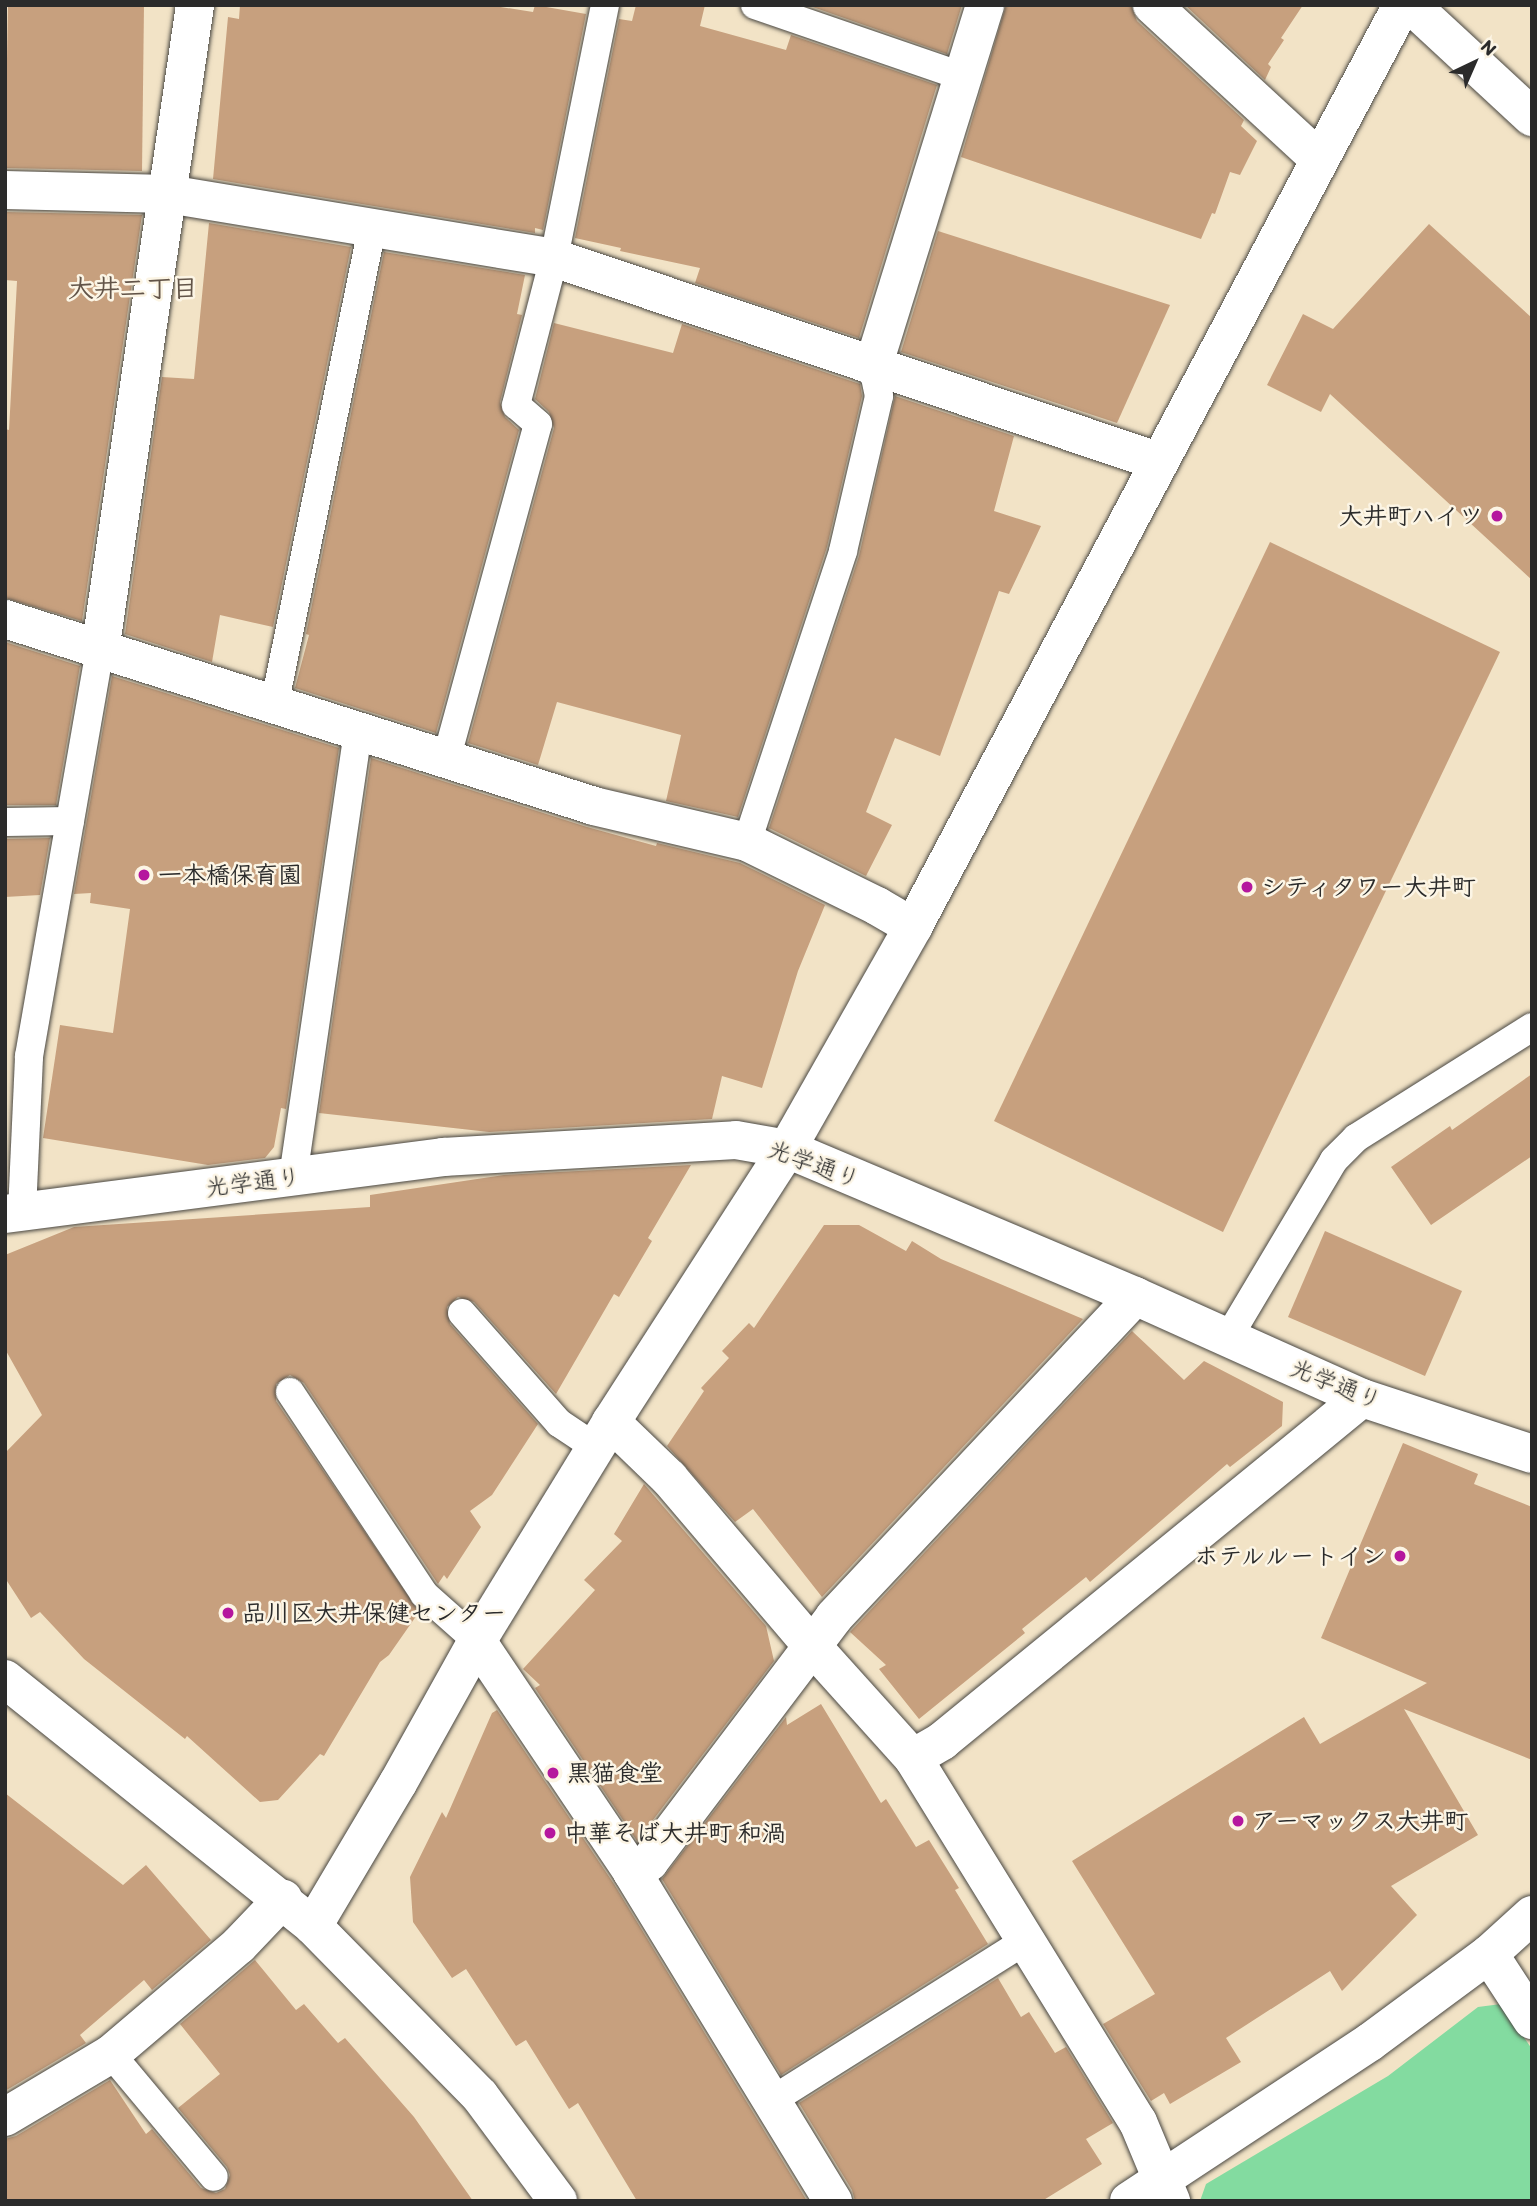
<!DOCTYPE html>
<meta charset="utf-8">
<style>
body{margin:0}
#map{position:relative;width:1537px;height:2206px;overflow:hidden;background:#f2e3c6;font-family:Itim,"Klee One",sans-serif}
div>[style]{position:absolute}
.green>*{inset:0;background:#83dba0}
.building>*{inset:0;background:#c7a07e}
.roads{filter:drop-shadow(0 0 2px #494742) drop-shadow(0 0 2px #494742)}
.lane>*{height:28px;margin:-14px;padding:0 14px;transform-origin:14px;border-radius:14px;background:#fff}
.street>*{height:38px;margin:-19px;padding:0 19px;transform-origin:19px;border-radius:19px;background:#fff}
.secondary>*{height:38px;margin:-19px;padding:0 19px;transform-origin:19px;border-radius:19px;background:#fff}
.dots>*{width:19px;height:19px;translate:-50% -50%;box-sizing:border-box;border:4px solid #fcf5e5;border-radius:50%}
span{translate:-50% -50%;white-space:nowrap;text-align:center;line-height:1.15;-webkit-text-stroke:5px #fcf5e5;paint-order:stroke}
.poi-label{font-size:24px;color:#2b2b2b;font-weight:700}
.right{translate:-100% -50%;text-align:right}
.left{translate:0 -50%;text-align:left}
.street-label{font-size:24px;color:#2b2b2b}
.neighbourhood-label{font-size:26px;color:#625448;font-weight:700}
.frame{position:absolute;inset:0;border:7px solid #2b2b2b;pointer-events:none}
.north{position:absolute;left:1439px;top:28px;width:70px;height:70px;-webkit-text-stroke:5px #fcf5e5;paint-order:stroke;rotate:44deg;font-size:19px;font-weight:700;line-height:28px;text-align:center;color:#2b2b2b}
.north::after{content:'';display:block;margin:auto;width:24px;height:32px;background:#2b2b2b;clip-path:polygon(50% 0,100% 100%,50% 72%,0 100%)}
</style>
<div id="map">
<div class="green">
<i style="clip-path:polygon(1501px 2004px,1532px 2049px,1532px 2201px,1200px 2201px,1206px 2184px,1388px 2076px,1478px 2007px)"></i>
</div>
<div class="building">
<i style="clip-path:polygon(8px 5px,144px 5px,142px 171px,5px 168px)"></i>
<i style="clip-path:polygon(240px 5px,488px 5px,533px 12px,535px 5px,586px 14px,543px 230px,535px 228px,535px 233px,213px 179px,228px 17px,239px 19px)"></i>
<i style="clip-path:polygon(636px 5px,705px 5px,700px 26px,786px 50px,791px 35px,937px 85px,859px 338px,695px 283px,700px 268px,620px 251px,621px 248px,575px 238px,619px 19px,632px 21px)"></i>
<i style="clip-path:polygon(807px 5px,962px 5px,947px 54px)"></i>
<i style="clip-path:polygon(1006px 5px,1131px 5px,1137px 21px,1244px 120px,1241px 126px,1257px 141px,1240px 175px,1230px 172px,1215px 214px,1212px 213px,1201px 239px,961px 157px)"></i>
<i style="clip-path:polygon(1185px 5px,1303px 5px,1281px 38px,1284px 40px,1268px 64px,1271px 67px,1265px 80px)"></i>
<i style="clip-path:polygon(5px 212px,142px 215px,82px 621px,5px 598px,5px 429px,9px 430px,17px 281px,5px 280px)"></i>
<i style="clip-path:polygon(209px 223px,351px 247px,273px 627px,220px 615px,212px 662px,125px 634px,162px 377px,194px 379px)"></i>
<i style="clip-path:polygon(1429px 224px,1532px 318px,1532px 580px,1330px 394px,1321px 412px,1267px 385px,1303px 314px,1333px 329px)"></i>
<i style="clip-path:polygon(938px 231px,1170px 305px,1117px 423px,901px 352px)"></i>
<i style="clip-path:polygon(384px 252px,525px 275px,517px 314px,522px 315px,500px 402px,505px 417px,519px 430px,436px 733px,295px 688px,309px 635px,306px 634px)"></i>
<i style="clip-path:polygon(554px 323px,673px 353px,682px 324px,860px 384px,862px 396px,827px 547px,738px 817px,666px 801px,681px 735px,557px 702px,538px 765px,468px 743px,554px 428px,549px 412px,535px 399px)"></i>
<i style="clip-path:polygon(895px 396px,1014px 436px,994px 511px,1041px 526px,1009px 594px,999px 591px,940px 756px,895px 738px,866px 812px,892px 825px,866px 876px,769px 828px,859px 556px)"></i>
<i style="clip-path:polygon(1270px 542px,1500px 652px,1223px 1232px,994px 1121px)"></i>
<i style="clip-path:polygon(5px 642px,80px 666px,56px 805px,5px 805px)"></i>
<i style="clip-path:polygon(112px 676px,339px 748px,286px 1109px,281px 1108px,274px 1147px,265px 1158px,208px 1165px,43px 1138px,60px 1025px,113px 1033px,130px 909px,90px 903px,91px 893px,74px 894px)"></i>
<i style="clip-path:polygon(371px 758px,587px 827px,656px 846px,657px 843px,740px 863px,825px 905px,798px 971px,762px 1088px,722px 1076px,712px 1119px,489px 1132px,319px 1113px)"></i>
<i style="clip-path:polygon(50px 838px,40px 895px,5px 897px,5px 839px)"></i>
<i style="clip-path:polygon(1532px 1074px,1532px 1156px,1431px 1225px,1391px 1167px,1450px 1126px,1452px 1130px)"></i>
<i style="clip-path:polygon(691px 1165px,648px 1238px,652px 1241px,619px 1297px,614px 1294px,556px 1394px,474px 1302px,458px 1297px,447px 1307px,450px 1324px,538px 1424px,492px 1495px,470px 1511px,481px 1527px,447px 1579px,444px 1575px,438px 1584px,304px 1383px,290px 1375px,276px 1384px,276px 1401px,419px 1612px,389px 1655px,380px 1662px,324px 1756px,320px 1754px,278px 1800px,260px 1802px,187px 1736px,185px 1739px,84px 1659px,40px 1612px,31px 1618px,5px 1578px,5px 1453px,42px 1415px,5px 1349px,5px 1255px,74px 1227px,370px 1207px,370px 1195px,504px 1175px)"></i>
<i style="clip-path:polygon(824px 1225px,859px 1225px,906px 1251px,912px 1241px,941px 1259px,1083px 1319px,822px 1597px,753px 1509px,735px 1522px,667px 1446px,704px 1391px,701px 1388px,729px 1358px,722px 1351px,749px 1323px,754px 1328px)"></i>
<i style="clip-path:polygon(1325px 1231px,1462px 1291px,1425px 1376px,1288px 1317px)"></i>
<i style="clip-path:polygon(1132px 1331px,1184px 1380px,1204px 1361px,1283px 1402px,1282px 1426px,1230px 1467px,1227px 1464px,1090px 1582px,1086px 1577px,1022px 1629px,1025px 1633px,919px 1719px,879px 1669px,886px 1665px,850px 1632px)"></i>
<i style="clip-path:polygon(1403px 1443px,1478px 1474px,1474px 1484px,1532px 1507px,1532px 1760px,1404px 1709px,1478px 1835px,1391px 1886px,1417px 1915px,1342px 1991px,1330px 1971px,1226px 2038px,1241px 2062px,1170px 2104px,1164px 2093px,1151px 2101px,1103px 2024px,1155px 1994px,1072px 1861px,1304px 1717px,1320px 1744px,1427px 1683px,1321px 1638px)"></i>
<i style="clip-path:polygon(644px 1484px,766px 1626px,774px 1661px,637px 1841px,535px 1688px,540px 1685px,523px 1669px,595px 1590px,584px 1580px,622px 1541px,614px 1534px)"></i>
<i style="clip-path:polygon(821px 1704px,881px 1803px,886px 1799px,916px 1847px,929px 1840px,959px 1888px,955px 1890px,988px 1944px,781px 2075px,662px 1879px,786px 1717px,787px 1725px)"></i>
<i style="clip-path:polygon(497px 1710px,614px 1884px,807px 2201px,637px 2201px,578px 2103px,569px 2109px,526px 2040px,516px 2046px,466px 1969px,452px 1978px,413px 1922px,410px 1877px,442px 1812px,446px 1818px,492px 1713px)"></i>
<i style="clip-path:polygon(5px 1793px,123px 1885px,146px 1865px,211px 1940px,152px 1990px,144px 1980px,80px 2035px,86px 2043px,5px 2091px)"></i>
<i style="clip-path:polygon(255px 1960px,296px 2010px,304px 2004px,338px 2043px,345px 2038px,414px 2117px,473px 2201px,5px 2201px,5px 2139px,16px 2136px,110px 2080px,146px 2134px,152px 2129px,201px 2188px,216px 2193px,225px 2189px,230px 2175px,227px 2167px,178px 2108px,220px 2074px,180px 2024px)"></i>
<i style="clip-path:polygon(998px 1978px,1021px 2017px,1029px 2012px,1055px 2053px,1066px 2047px,1113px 2123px,1086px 2139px,1102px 2164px,1042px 2201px,855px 2201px,852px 2190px,799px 2103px)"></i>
</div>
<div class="roads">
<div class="lane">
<i style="left:755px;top:5px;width:218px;rotate:19deg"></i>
<i style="left:274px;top:706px;width:488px;rotate:-78.4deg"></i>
<i style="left:446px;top:760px;width:348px;rotate:-74.7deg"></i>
<i style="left:538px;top:424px;width:29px;rotate:-139deg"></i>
<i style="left:516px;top:405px;width:152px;rotate:-75.5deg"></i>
<i style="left:554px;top:258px;width:258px;rotate:-78.6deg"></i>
<i style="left:5px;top:822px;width:65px;rotate:-0.9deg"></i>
<i style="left:747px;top:842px;width:306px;rotate:-71.7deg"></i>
<i style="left:843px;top:551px;width:159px;rotate:-76.9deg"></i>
<i style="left:879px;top:396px;width:30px;rotate:-102deg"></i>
<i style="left:293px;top:1177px;width:450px;rotate:-81.7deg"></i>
<i style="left:22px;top:1212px;width:156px;rotate:-87.4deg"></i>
<i style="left:29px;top:1056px;width:411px;rotate:-80.1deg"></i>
<i style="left:462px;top:1313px;width:147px;rotate:48.6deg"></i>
<i style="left:559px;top:1423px;width:43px;rotate:33.7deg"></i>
<i style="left:1228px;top:1338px;width:207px;rotate:-59.2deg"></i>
<i style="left:1334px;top:1160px;width:31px;rotate:-45deg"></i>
<i style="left:1356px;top:1138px;width:208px;rotate:-32.2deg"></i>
<i style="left:290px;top:1392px;width:242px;rotate:56.4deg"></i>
<i style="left:424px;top:1594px;width:71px;rotate:41.6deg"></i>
<i style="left:111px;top:2054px;width:160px;rotate:50.1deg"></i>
<i style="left:771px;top:2101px;width:300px;rotate:-32.2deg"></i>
</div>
<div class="street">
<i style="left:1152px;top:5px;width:227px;rotate:42.7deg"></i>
<i style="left:5px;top:190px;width:163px;rotate:1.4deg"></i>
<i style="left:168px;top:194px;width:391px;rotate:9.4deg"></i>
<i style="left:554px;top:258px;width:639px;rotate:18.6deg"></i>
<i style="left:873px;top:367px;width:379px;rotate:-72.8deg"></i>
<i style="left:5px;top:619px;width:618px;rotate:17.61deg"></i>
<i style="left:594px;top:806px;width:157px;rotate:13.2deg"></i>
<i style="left:747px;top:842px;width:145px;rotate:26.2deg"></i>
<i style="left:877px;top:906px;width:42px;rotate:30.3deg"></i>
<i style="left:100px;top:651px;width:653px;rotate:-81.63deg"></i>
<i style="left:5px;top:1214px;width:442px;rotate:-7.4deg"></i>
<i style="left:443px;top:1157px;width:293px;rotate:-3.3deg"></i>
<i style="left:736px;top:1140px;width:52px;rotate:10deg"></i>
<i style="left:611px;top:1422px;width:81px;rotate:44deg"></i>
<i style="left:669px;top:1478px;width:222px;rotate:49.6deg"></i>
<i style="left:813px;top:1647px;width:149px;rotate:48deg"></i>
<i style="left:913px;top:1758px;width:428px;rotate:58.3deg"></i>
<i style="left:1138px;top:2122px;width:86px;rotate:67.3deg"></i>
<i style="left:477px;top:1641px;width:278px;rotate:56.1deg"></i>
<i style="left:632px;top:1872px;width:386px;rotate:58.6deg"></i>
<i style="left:913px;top:1758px;width:34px;rotate:-30deg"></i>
<i style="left:942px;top:1741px;width:542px;rotate:-39.24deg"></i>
<i style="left:632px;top:1872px;width:20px;rotate:-30deg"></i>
<i style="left:649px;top:1862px;width:307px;rotate:-52.9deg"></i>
<i style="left:834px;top:1617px;width:440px;rotate:-46.8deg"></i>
<i style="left:1489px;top:1954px;width:79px;rotate:56.9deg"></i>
<i style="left:5px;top:2117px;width:123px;rotate:-30.7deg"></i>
<i style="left:111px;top:2054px;width:168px;rotate:-40.4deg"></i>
<i style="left:239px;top:1945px;width:64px;rotate:-46.3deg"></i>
<i style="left:1129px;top:2201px;width:289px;rotate:-33.4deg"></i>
<i style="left:1370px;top:2042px;width:148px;rotate:-36.5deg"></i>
<i style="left:1489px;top:1954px;width:58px;rotate:-42.2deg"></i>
</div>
<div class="secondary">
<i style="left:1411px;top:5px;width:165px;rotate:42.8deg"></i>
<i style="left:787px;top:1149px;width:378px;rotate:22.9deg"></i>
<i style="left:1135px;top:1296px;width:249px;rotate:24.2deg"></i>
<i style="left:1362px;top:1398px;width:179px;rotate:18.2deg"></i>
<i style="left:5px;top:1679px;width:395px;rotate:38.7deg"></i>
<i style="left:313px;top:1926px;width:238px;rotate:45.5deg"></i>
<i style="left:480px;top:2096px;width:131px;rotate:53.4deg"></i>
<i style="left:313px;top:1926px;width:166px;rotate:-59.3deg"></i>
<i style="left:398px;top:1783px;width:162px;rotate:-60.9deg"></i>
<i style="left:477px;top:1641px;width:257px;rotate:-58.5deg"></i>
<i style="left:611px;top:1422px;width:325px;rotate:-57.2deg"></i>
<i style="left:787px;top:1149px;width:255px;rotate:-60.4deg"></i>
<i style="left:913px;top:927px;width:1044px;rotate:-62.06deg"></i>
</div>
</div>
<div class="dots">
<i style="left:1497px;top:516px;background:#b5179e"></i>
<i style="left:144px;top:875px;background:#b5179e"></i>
<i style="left:1247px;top:887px;background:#b5179e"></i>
<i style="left:1400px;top:1556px;background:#b5179e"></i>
<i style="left:228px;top:1613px;background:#b5179e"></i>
<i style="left:553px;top:1773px;background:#b5179e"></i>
<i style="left:1238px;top:1821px;background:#b5179e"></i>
<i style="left:550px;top:1833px;background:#b5179e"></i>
</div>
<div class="poi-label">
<span class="right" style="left:1483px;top:516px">大井町ハイツ</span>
<span class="left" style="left:158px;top:875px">一本橋保育園</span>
<span class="left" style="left:1261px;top:887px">シティタワー大井町</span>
<span class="right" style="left:1386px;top:1556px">ホテルルートイン</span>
<span class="left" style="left:242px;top:1613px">品川区大井保健センター</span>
<span class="left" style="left:567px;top:1773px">黒猫食堂</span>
<span class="left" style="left:1252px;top:1821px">アーマックス大井町</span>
<span class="left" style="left:564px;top:1833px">中華そば大井町 和渦</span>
</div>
<div class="street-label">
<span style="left:814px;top:1164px;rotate:20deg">光学通り</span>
<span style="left:253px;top:1182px;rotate:-7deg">光学通り</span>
<span style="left:1336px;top:1384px;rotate:22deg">光学通り</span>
</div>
<div class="neighbourhood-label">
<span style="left:133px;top:289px">大井二丁目</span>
</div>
<div class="frame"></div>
<div class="north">N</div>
</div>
